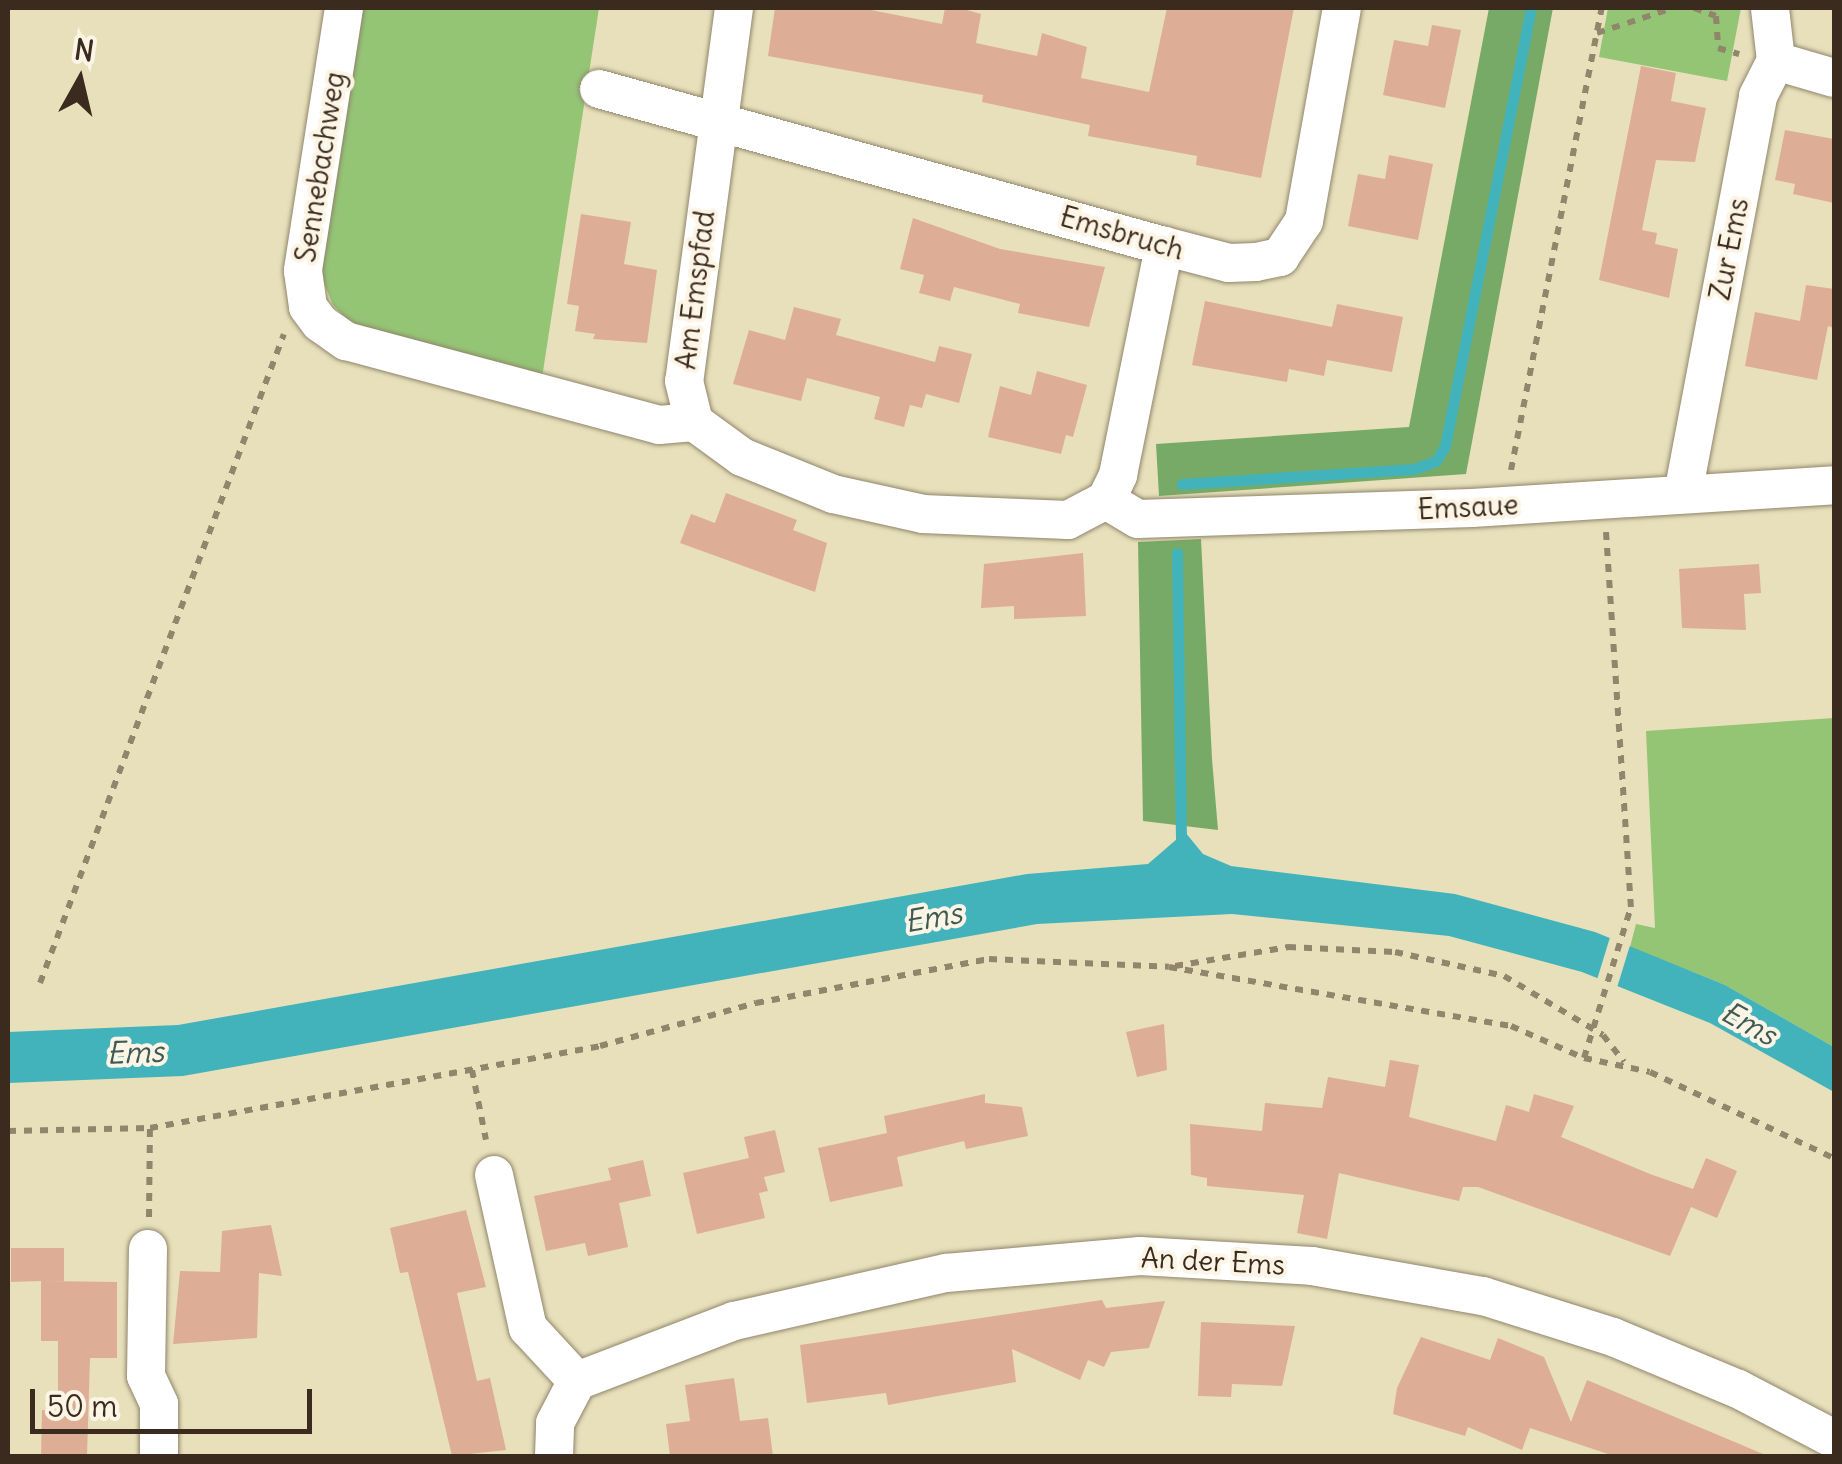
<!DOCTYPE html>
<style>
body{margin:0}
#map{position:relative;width:1842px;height:1464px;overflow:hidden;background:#e7e0bb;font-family:Delius,sans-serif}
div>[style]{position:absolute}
.green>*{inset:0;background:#94c575}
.forest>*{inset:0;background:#7a6}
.water>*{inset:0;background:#43b3bb}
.pier>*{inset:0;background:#e7e0bb}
.stream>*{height:11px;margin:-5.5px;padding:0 5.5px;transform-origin:5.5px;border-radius:5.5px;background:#43b3bb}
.building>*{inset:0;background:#dead96}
.path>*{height:6px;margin-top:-3px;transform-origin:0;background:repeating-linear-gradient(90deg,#91856c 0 8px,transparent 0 16px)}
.roads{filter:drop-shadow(0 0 2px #91856c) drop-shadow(0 0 2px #91856c)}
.street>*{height:38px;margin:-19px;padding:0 19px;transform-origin:19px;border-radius:19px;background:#fff}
.path-bridge>*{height:6px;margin-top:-3px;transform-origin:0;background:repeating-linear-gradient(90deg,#91856c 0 8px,transparent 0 16px)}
span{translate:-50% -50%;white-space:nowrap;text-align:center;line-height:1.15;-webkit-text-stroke:8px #fcf5e5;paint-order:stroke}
.street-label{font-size:28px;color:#3b2a1e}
.water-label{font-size:30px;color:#3e5a55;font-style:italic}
.frame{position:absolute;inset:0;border:10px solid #3b2a1e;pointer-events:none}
.north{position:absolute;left:30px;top:30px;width:100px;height:100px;-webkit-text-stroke:8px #fcf5e5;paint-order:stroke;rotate:8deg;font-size:28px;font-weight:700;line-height:40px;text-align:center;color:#3b2a1e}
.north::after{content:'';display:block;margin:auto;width:35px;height:45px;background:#3b2a1e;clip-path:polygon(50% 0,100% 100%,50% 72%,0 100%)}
.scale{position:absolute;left:30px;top:1389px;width:282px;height:45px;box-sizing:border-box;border:5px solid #3b2a1e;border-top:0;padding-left:12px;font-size:30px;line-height:35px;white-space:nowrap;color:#3b2a1e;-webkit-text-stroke:8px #fcf5e5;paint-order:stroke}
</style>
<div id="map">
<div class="green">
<i style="clip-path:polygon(357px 8px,599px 8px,542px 378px,353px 325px,333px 305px,317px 266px)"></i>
<i style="clip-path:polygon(1608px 8px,1741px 8px,1727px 81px,1599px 57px)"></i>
<i style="clip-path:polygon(1834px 718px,1834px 1047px,1725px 985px,1630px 947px,1636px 924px,1655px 928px,1646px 731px)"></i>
</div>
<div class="forest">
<i style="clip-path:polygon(1489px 8px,1553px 8px,1466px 474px,1159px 496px,1156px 444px,1409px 427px)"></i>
<i style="clip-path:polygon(1201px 539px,1212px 759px,1218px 830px,1143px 821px,1138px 542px)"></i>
</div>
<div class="water">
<i style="clip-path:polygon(1185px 832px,1203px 854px,1231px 866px,1455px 894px,1595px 932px,1725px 985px,1834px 1047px,1834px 1092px,1710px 1023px,1582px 972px,1449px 936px,1232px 914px,1037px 924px,183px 1076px,8px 1083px,8px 1032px,178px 1025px,1027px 874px,1148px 864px)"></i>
</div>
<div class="pier">
<i style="clip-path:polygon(1611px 934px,1631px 942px,1616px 991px,1596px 983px)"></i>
</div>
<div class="stream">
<i style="left:1182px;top:484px;width:232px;rotate:-3.7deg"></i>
<i style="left:1414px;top:469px;width:23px;rotate:-20deg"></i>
<i style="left:1436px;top:461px;width:17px;rotate:-59deg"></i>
<i style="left:1445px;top:446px;width:446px;rotate:-78.9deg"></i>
<i style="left:1177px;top:553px;width:289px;rotate:89.2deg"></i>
</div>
<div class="building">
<i style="clip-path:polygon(775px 8px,861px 8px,942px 24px,945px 8px,960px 8px,981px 14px,976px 43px,1037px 56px,1042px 33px,1087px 47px,1081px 78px,1149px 92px,1167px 8px,1294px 8px,1261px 178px,1196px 165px,1197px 156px,1088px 136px,1090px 125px,982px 102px,983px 95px,768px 56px)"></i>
<i style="clip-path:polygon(1432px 25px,1461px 30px,1445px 108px,1383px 95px,1394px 40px,1428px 46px)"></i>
<i style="clip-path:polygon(1641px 66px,1676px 73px,1671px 101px,1706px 108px,1695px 162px,1656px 160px,1642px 230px,1657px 233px,1655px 244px,1678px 249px,1669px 298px,1599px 280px)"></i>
<i style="clip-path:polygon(1785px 130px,1834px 139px,1834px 203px,1793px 194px,1795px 184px,1775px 180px)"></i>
<i style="clip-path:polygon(1389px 155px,1433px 164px,1418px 240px,1348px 226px,1358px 174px,1385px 179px)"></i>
<i style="clip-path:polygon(581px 214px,631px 222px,624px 264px,657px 270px,647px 343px,593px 339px,595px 334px,575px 331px,579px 306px,567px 304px)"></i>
<i style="clip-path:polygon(913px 218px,1000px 249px,1105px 267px,1089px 327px,1018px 313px,1020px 304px,954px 287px,950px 301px,919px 293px,924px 275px,900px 269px)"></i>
<i style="clip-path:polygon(1806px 285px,1834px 289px,1834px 328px,1828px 326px,1817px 380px,1745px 366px,1755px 312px,1800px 321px)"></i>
<i style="clip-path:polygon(1205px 301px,1332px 327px,1337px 304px,1403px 317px,1392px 372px,1327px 360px,1324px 376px,1289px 369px,1287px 382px,1192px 365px)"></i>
<i style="clip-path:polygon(794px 307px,841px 319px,836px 335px,935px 362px,939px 346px,972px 354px,959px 403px,926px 394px,922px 408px,910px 405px,904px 427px,874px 419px,880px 397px,807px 378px,801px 401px,733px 384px,749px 330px,785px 340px)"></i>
<i style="clip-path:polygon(1037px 371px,1087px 385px,1073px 437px,1066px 435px,1061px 454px,988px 437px,1000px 386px,1031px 395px)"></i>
<i style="clip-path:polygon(726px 493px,797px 520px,793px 530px,827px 543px,815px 592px,680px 543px,691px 514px,715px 523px)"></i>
<i style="clip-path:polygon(1083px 553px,1086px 616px,1014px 619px,1014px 606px,981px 608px,984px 564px)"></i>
<i style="clip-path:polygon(1759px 564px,1761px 593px,1744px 594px,1746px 630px,1682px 628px,1679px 569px)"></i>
<i style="clip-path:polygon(1164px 1024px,1167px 1070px,1137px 1077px,1126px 1032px)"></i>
<i style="clip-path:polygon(1390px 1060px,1419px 1065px,1409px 1117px,1496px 1141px,1506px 1105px,1529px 1112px,1534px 1094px,1574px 1106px,1561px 1137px,1650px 1174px,1693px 1189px,1706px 1158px,1737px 1171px,1717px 1218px,1691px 1207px,1670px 1256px,1478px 1187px,1463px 1187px,1459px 1201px,1339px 1173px,1327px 1239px,1297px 1233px,1304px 1195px,1207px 1186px,1207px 1178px,1191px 1175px,1190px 1124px,1262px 1131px,1265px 1103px,1322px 1108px,1328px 1077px,1385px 1087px)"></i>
<i style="clip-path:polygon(985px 1094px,985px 1103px,1022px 1107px,1028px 1136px,966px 1149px,964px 1141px,897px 1157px,903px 1186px,830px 1202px,818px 1148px,887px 1133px,884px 1116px)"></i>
<i style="clip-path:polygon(775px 1130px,785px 1172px,764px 1177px,768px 1191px,759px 1193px,765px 1218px,697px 1234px,683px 1173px,749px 1158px,744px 1137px)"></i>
<i style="clip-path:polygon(643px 1160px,651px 1196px,619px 1203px,628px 1247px,588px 1256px,585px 1243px,546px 1251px,534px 1196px,611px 1180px,608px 1168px)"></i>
<i style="clip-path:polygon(466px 1210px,486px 1287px,457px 1293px,477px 1381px,490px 1378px,506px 1450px,452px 1456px,408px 1272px,400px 1273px,390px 1228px)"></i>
<i style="clip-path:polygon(271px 1225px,282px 1276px,259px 1273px,257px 1338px,173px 1344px,180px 1271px,220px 1272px,222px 1231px)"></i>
<i style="clip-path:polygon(11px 1248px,64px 1248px,64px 1281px,47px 1281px,117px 1282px,117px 1358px,90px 1358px,87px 1456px,41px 1456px,42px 1410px,58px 1411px,58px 1341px,41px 1341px,41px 1281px,11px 1282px)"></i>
<i style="clip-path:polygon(1102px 1300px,1106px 1308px,1165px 1301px,1149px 1348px,1111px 1352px,1104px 1367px,1088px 1360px,1080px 1380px,1012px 1349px,1016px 1382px,888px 1405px,886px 1393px,807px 1403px,800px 1345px)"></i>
<i style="clip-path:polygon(1201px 1322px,1295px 1326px,1282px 1386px,1232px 1384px,1231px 1397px,1198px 1396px)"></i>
<i style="clip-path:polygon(1421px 1337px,1490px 1360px,1498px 1338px,1544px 1357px,1571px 1422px,1587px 1380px,1768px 1456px,1614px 1456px,1530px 1428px,1522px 1450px,1468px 1427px,1465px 1436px,1393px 1414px,1397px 1388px)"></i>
<i style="clip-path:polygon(734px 1378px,740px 1421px,768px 1418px,773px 1456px,670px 1456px,666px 1424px,690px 1421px,685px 1385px)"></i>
</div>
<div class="path">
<i style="left:1694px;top:8px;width:23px;rotate:20deg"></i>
<i style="left:1716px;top:16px;width:32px;rotate:86deg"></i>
<i style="left:1718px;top:48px;width:22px;rotate:16deg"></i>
<i style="left:1597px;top:33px;width:80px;rotate:-18.2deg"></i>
<i style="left:1511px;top:470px;width:471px;rotate:-78.9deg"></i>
<i style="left:1606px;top:532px;width:376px;rotate:86.2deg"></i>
<i style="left:1175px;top:966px;width:115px;rotate:-9.5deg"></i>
<i style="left:1288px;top:947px;width:107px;rotate:2.7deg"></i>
<i style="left:1395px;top:952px;width:112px;rotate:12.4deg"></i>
<i style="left:1504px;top:976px;width:115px;rotate:30.8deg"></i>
<i style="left:1603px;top:1035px;width:34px;rotate:52deg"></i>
<i style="left:40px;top:983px;width:693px;rotate:-69.4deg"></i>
<i style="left:472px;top:1070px;width:71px;rotate:78.7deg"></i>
<i style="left:8px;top:1131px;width:142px;rotate:-1.2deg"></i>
<i style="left:150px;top:1128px;width:457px;rotate:-10.3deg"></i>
<i style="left:600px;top:1046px;width:162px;rotate:-15.4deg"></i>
<i style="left:756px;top:1003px;width:237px;rotate:-10.7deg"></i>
<i style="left:989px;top:959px;width:180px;rotate:2.5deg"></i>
<i style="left:1169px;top:967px;width:347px;rotate:9.8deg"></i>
<i style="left:1511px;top:1026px;width:80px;rotate:23.7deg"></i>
<i style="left:1584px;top:1058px;width:67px;rotate:12deg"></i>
<i style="left:1650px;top:1072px;width:203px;rotate:25.1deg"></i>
<i style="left:149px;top:1217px;width:89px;rotate:-89.4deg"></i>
</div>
<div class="roads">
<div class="street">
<i style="left:344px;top:8px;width:266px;rotate:98.9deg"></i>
<i style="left:303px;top:271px;width:36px;rotate:82deg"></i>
<i style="left:308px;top:307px;width:20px;rotate:53deg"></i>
<i style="left:320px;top:323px;width:32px;rotate:35deg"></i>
<i style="left:346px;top:341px;width:324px;rotate:15deg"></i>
<i style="left:659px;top:425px;width:35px;rotate:-5deg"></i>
<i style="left:734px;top:8px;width:376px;rotate:97.6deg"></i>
<i style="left:684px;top:381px;width:42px;rotate:76.3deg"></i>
<i style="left:694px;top:422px;width:59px;rotate:36.1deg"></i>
<i style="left:742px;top:457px;width:98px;rotate:22.1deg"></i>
<i style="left:833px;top:494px;width:92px;rotate:12.5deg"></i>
<i style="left:923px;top:514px;width:145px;rotate:2.4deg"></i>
<i style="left:1068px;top:520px;width:43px;rotate:-27.8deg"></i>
<i style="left:1106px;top:500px;width:28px;rotate:-64deg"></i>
<i style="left:1118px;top:475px;width:234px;rotate:-78.6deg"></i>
<i style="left:1776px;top:61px;width:60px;rotate:16.3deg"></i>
<i style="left:599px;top:89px;width:586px;rotate:15.53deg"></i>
<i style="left:1164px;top:246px;width:67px;rotate:14.7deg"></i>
<i style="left:1229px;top:263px;width:27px;rotate:-2deg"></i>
<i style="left:1256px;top:262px;width:25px;rotate:-12deg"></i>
<i style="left:1280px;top:257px;width:43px;rotate:-56.3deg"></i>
<i style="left:1304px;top:221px;width:216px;rotate:-79.9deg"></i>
<i style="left:1683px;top:494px;width:405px;rotate:-79.3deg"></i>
<i style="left:1758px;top:96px;width:39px;rotate:-63deg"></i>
<i style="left:1776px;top:61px;width:53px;rotate:-96.5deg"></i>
<i style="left:1106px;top:500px;width:37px;rotate:31deg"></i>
<i style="left:1138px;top:519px;width:334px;rotate:-1.9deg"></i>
<i style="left:1472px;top:508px;width:363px;rotate:-3.6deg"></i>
<i style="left:494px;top:1175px;width:157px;rotate:77.5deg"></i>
<i style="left:528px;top:1328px;width:72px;rotate:47.2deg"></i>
<i style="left:148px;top:1249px;width:127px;rotate:90.9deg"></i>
<i style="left:146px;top:1376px;width:31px;rotate:65deg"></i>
<i style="left:159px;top:1404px;width:52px;rotate:90deg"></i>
<i style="left:554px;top:1456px;width:33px;rotate:-88deg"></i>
<i style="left:555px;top:1423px;width:47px;rotate:-62.4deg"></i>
<i style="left:577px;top:1381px;width:168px;rotate:-20.9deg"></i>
<i style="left:734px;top:1321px;width:217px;rotate:-12.8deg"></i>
<i style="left:946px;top:1273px;width:195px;rotate:-5deg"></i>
<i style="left:1140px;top:1256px;width:172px;rotate:3.3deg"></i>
<i style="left:1312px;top:1266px;width:174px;rotate:10deg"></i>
<i style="left:1483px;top:1296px;width:136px;rotate:17.5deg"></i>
<i style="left:1613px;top:1337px;width:135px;rotate:22.6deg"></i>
<i style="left:1738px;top:1389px;width:108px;rotate:27.5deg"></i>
</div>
</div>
<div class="path-bridge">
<i style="left:1584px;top:1058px;width:158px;rotate:-72.7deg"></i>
</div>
<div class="street-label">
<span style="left:320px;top:167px;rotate:-81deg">Sennebachweg</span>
<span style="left:1122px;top:233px;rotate:16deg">Emsbruch</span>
<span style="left:1729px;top:249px;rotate:-79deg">Zur Ems</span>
<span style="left:695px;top:290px;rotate:-83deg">Am Emspfad</span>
<span style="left:1468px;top:507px;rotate:-3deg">Emsaue</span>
<span style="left:1213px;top:1261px;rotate:3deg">An der Ems</span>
</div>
<div class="water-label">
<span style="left:933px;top:917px;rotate:-10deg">Ems</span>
<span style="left:1749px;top:1023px;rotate:29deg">Ems</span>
<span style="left:135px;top:1052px;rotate:-2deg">Ems</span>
</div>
<div class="frame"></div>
<div class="north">N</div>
<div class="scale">50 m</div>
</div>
